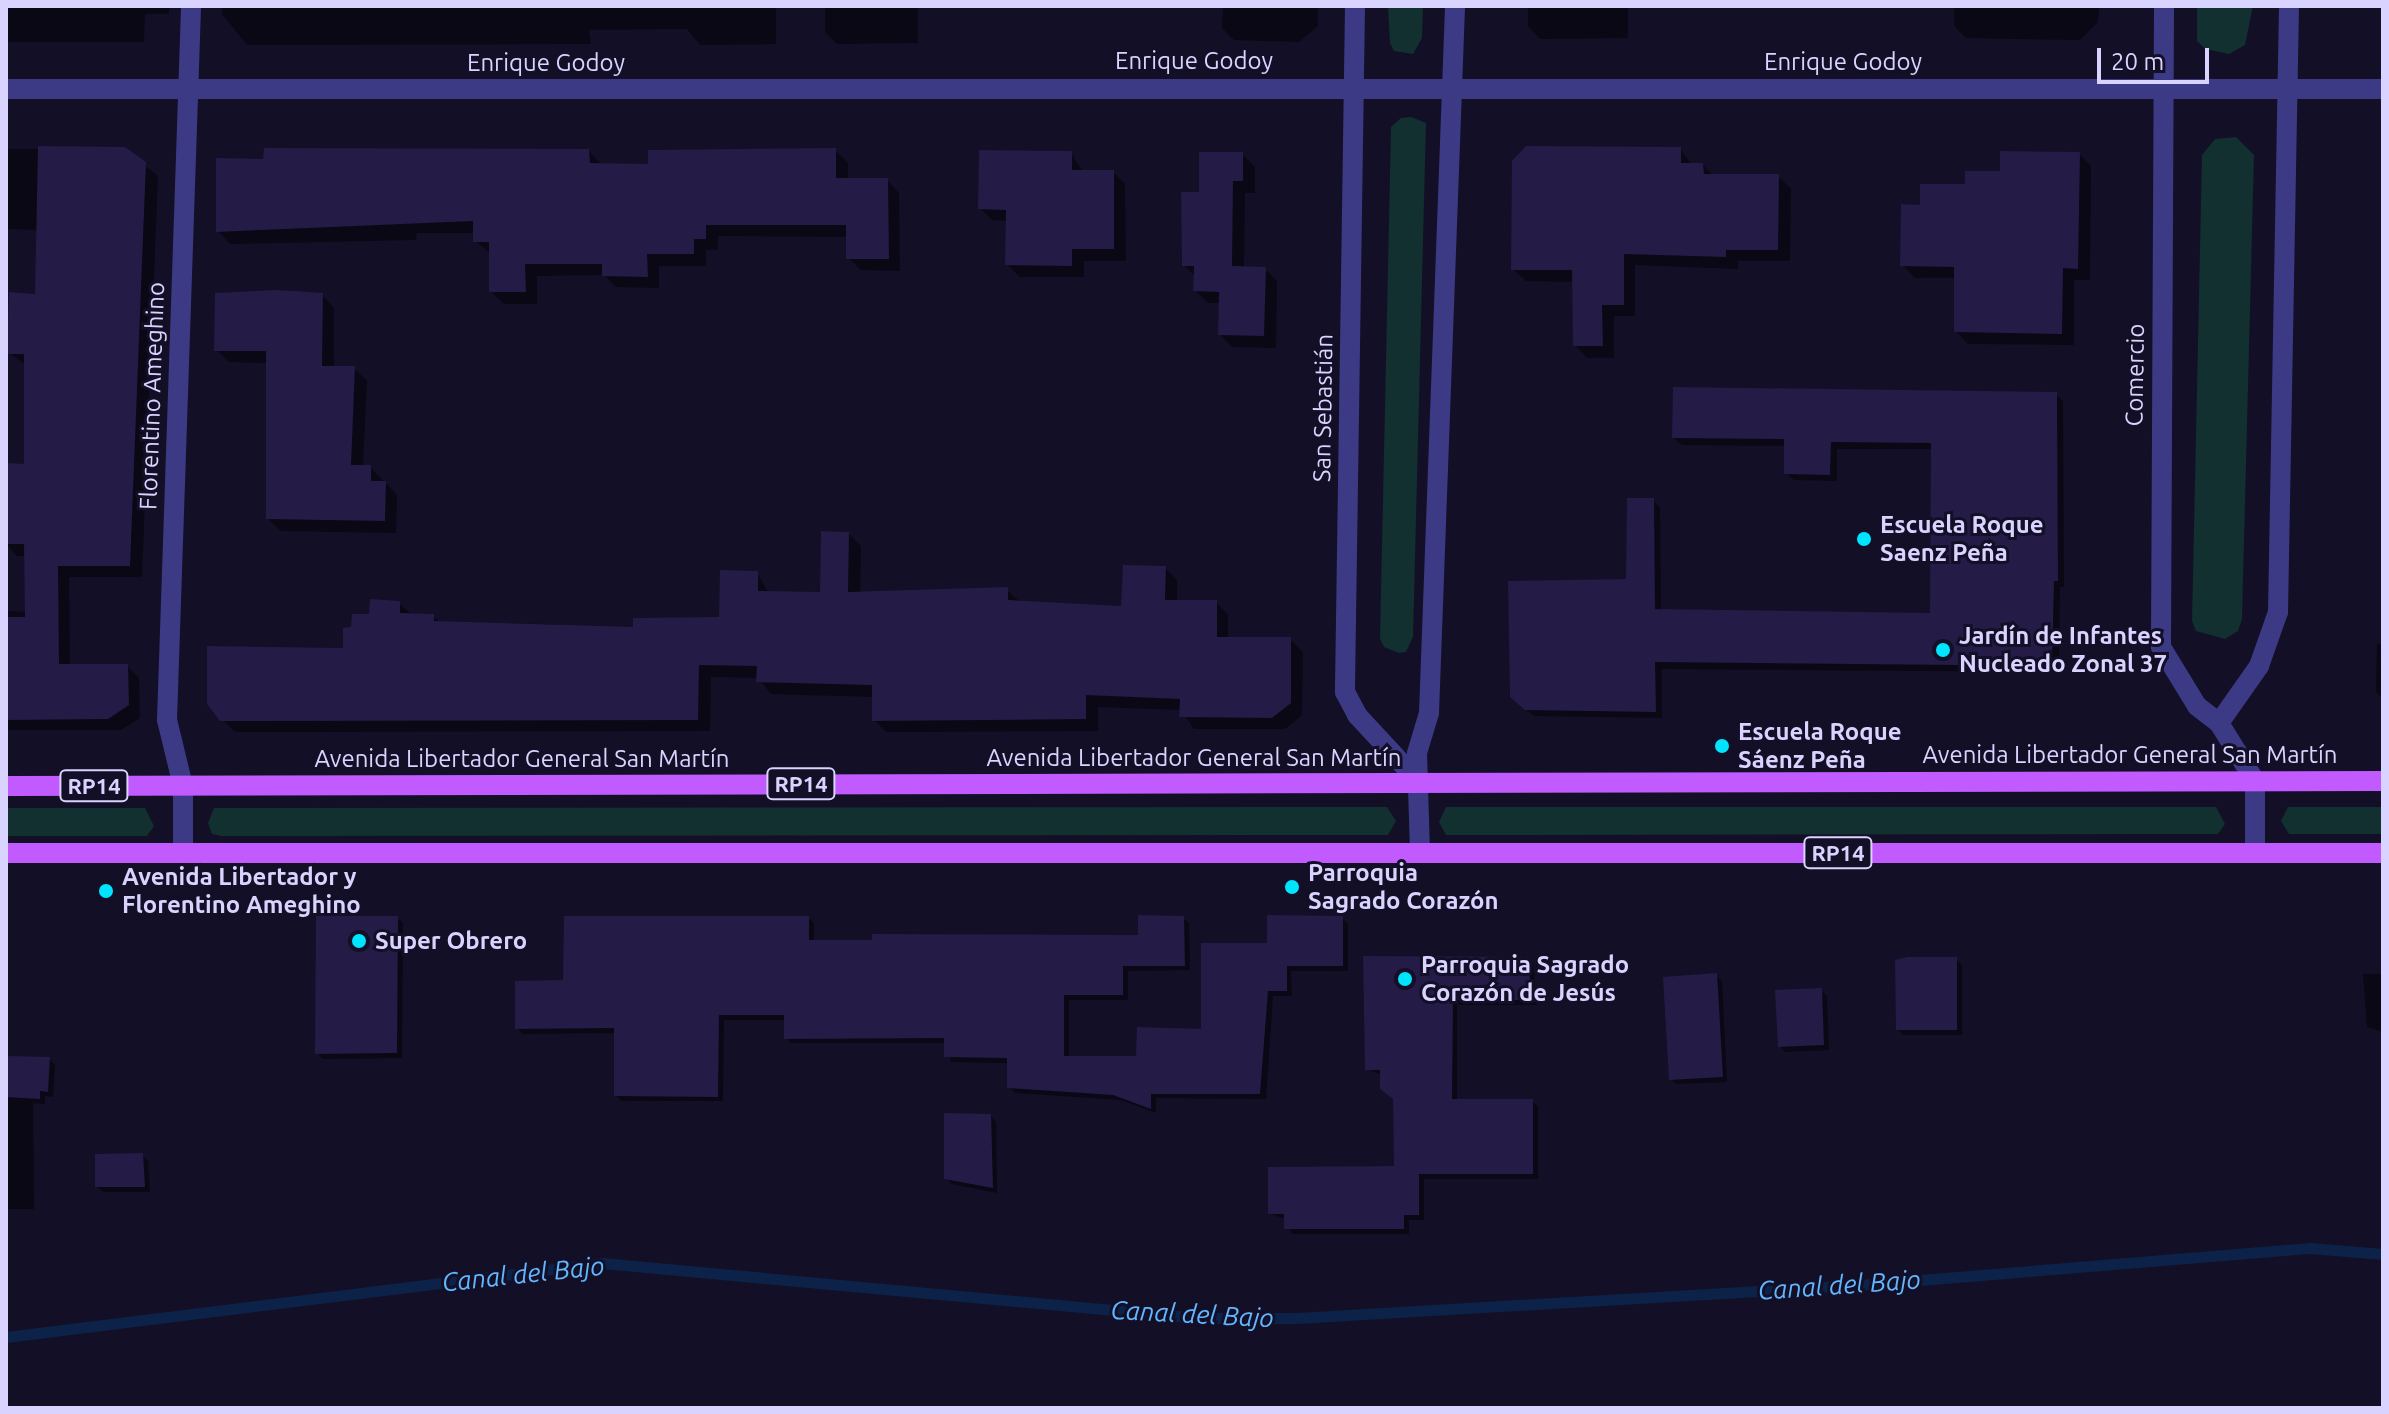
<!DOCTYPE html>
<meta charset="utf-8">
<style>
body{margin:0}
#map{position:relative;width:2389px;height:1414px;overflow:hidden;background:#130f26;font-family:Ubuntu,sans-serif}
div>[style]{position:absolute}
.green>*{inset:0;background:#12302f}
.shadow>*{inset:0;background:#0007}
.stream>*{height:11px;margin:-5.5px;padding:0 5.5px;transform-origin:5.5px;border-radius:5.5px;background:#0c2248}
.building>*{inset:0;background:#241b47}
.street>*{height:20px;margin:-10px;padding:0 10px;transform-origin:10px;border-radius:10px;background:#3d3a85}
.primary>*{height:20px;margin:-10px;padding:0 10px;transform-origin:10px;border-radius:10px;background:#c25bff}
.dots>*{width:22px;height:22px;translate:-50% -50%;box-sizing:border-box;border:4px solid #130f26;border-radius:50%}
span{translate:-50% -50%;white-space:nowrap;text-align:center;line-height:1.15;-webkit-text-stroke:6px #130f26;paint-order:stroke}
.shield-label span{padding:2px 6px;background:#130f26;border:2px solid;border-radius:6px;-webkit-text-stroke-width:0}
.shield-label{font-size:22px;color:#d9d4ff;font-weight:700}
.street-label{font-size:24px;color:#d9d4ff}
.poi-label{font-size:24px;color:#d9d4ff;font-weight:700}
.left{translate:0 -50%;text-align:left}
.water-label{font-size:26px;color:#62b6ff;font-style:italic}
.frame{position:absolute;inset:0;border:8px solid #d9d4ff;pointer-events:none}
.scale{position:absolute;left:2097px;top:48px;width:112px;height:36px;box-sizing:border-box;border:4px solid #d9d4ff;border-top:0;padding-left:10px;font-size:24px;line-height:28px;white-space:nowrap;color:#d9d4ff;-webkit-text-stroke:6px #130f26;paint-order:stroke}
</style>
<div id="map">
<div class="green">
<i style="clip-path:polygon(1388px 6px,1423px 6px,1422px 38px,1413px 54px,1394px 51px,1390px 43px)"></i>
<i style="clip-path:polygon(2197px 6px,2253px 6px,2245px 45px,2229px 54px,2205px 49px,2197px 41px)"></i>
<i style="clip-path:polygon(1411px 117px,1426px 123px,1413px 637px,1406px 652px,1399px 653px,1384px 647px,1380px 639px,1391px 127px,1401px 118px)"></i>
<i style="clip-path:polygon(2236px 137px,2254px 155px,2242px 619px,2238px 631px,2225px 639px,2196px 631px,2192px 621px,2202px 155px,2215px 139px)"></i>
<i style="clip-path:polygon(1387px 807px,1396px 821px,1388px 835px,221px 836px,212px 834px,208px 823px,214px 808px)"></i>
<i style="clip-path:polygon(1446px 807px,2216px 807px,2225px 824px,2218px 834px,1446px 835px,1439px 822px)"></i>
<i style="clip-path:polygon(2288px 807px,2383px 807px,2383px 834px,2289px 834px,2281px 821px)"></i>
<i style="clip-path:polygon(6px 808px,145px 808px,154px 826px,147px 836px,6px 836px)"></i>
</div>
<div class="shadow">
<i style="clip-path:polygon(6px 6px,169px 6px,169px 14px,145px 14px,144px 42px,6px 42px)"></i>
<i style="clip-path:polygon(223px 6px,776px 6px,776px 44px,700px 45px,687px 29px,589px 30px,591px 44px,247px 45px,222px 14px)"></i>
<i style="clip-path:polygon(825px 6px,918px 6px,918px 43px,837px 44px,825px 32px)"></i>
<i style="clip-path:polygon(1223px 6px,1318px 6px,1318px 26px,1299px 42px,1234px 40px,1222px 28px)"></i>
<i style="clip-path:polygon(1528px 6px,1628px 6px,1628px 38px,1540px 39px,1528px 26px)"></i>
<i style="clip-path:polygon(1954px 6px,2099px 6px,2098px 22px,2080px 40px,1966px 38px,1954px 26px)"></i>
<i style="clip-path:polygon(6px 149px,124px 149px,158px 176px,142px 577px,69px 577px,70px 666px,127px 666px,139px 678px,140px 718px,121px 730px,6px 730px,6px 611px,27px 612px,26px 556px,17px 556px,6px 544px,6px 465px,26px 466px,26px 365px,9px 353px,37px 296px,38px 230px,6px 229px)"></i>
<i style="clip-path:polygon(1680px 149px,1692px 165px,1703px 165px,1714px 176px,1778px 176px,1791px 189px,1790px 261px,1738px 261px,1738px 269px,1635px 265px,1635px 316px,1614px 316px,1614px 358px,1587px 358px,1575px 345px,1574px 282px,1526px 281px,1513px 269px)"></i>
<i style="clip-path:polygon(835px 150px,848px 163px,848px 180px,887px 180px,899px 193px,900px 271px,861px 270px,848px 258px,848px 237px,718px 236px,718px 250px,706px 250px,706px 266px,659px 266px,659px 288px,616px 287px,604px 275px,537px 276px,537px 304px,504px 304px,491px 292px,491px 254px,475px 241px,475px 233px,417px 233px,416px 240px,230px 244px,218px 231px,589px 151px,601px 164px,650px 166px)"></i>
<i style="clip-path:polygon(1071px 153px,1083px 172px,1113px 172px,1125px 184px,1126px 261px,1084px 261px,1084px 277px,1020px 277px,1007px 264px,1008px 221px,992px 220px,980px 208px)"></i>
<i style="clip-path:polygon(1242px 154px,1255px 167px,1255px 193px,1245px 193px,1244px 268px,1265px 269px,1277px 281px,1276px 348px,1232px 347px,1220px 334px,1221px 303px,1208px 303px,1195px 290px,1196px 277px,1184px 265px,1201px 194px)"></i>
<i style="clip-path:polygon(2079px 154px,2091px 166px,2090px 280px,2074px 280px,2074px 345px,1968px 344px,1956px 331px,1956px 278px,1915px 278px,1902px 265px,1922px 207px,1966px 186px)"></i>
<i style="clip-path:polygon(322px 295px,334px 308px,334px 368px,354px 368px,367px 381px,363px 467px,370px 467px,397px 495px,396px 533px,281px 531px,268px 519px,268px 363px,229px 362px,216px 350px)"></i>
<i style="clip-path:polygon(2056px 394px,2063px 401px,2064px 587px,2060px 587px,2059px 672px,1662px 669px,1662px 718px,1534px 716px,1519px 704px,1628px 581px,1653px 500px,1660px 508px,1661px 612px,1932px 615px,1933px 449px,1837px 449px,1837px 481px,1794px 480px,1786px 473px,1786px 446px,1682px 445px,1674px 438px)"></i>
<i style="clip-path:polygon(848px 533px,861px 546px,860px 594px,1007px 590px,1020px 602px,1123px 608px,1165px 568px,1177px 580px,1177px 602px,1216px 602px,1228px 615px,1228px 639px,1290px 639px,1303px 652px,1302px 715px,1285px 729px,1194px 729px,1181px 710px,1098px 707px,1098px 731px,886px 732px,874px 720px,874px 697px,771px 694px,758px 678px,711px 677px,710px 731px,235px 732px,222px 719px,345px 650px,353px 629px,399px 603px,412px 615px,433px 616px,441px 623px,555px 624px,560px 629px,635px 629px,721px 619px,757px 573px,769px 593px,822px 594px)"></i>
<i style="clip-path:polygon(2377px 644px,2383px 644px,2383px 699px,2376px 692px)"></i>
<i style="clip-path:polygon(397px 918px,403px 923px,402px 1058px,323px 1059px,317px 1053px)"></i>
<i style="clip-path:polygon(808px 918px,814px 923px,814px 942px,1140px 937px,1183px 918px,1189px 923px,1190px 970px,1128px 971px,1128px 1000px,1069px 1000px,1069px 1058px,1138px 1058px,1203px 1031px,1269px 945px,1342px 918px,1348px 924px,1348px 971px,1291px 971px,1292px 996px,1273px 996px,1266px 1099px,1156px 1098px,1156px 1113px,1120px 1100px,1015px 1093px,1009px 1087px,1009px 1063px,951px 1062px,946px 1043px,791px 1043px,786px 1038px,786px 1020px,724px 1020px,723px 1101px,621px 1101px,616px 1095px,616px 1033px,523px 1034px,517px 1028px,565px 982px)"></i>
<i style="clip-path:polygon(1365px 958px,1527px 959px,1533px 964px,1537px 1005px,1457px 1005px,1457px 1101px,1532px 1101px,1538px 1107px,1538px 1179px,1424px 1179px,1424px 1220px,1409px 1220px,1409px 1234px,1292px 1234px,1286px 1219px,1270px 1214px,1396px 1168px,1395px 1100px,1382px 1075px,1367px 1069px)"></i>
<i style="clip-path:polygon(1956px 959px,1962px 965px,1962px 1035px,1904px 1035px,1898px 1030px)"></i>
<i style="clip-path:polygon(2363px 974px,2383px 974px,2383px 1032px,2367px 1027px)"></i>
<i style="clip-path:polygon(1716px 975px,1722px 981px,1727px 1082px,1676px 1084px,1671px 1079px)"></i>
<i style="clip-path:polygon(1821px 990px,1827px 996px,1829px 1050px,1785px 1052px,1780px 1046px)"></i>
<i style="clip-path:polygon(6px 1058px,49px 1059px,55px 1065px,53px 1097px,45px 1096px,45px 1104px,33px 1103px,34px 1209px,6px 1209px)"></i>
<i style="clip-path:polygon(991px 1116px,996px 1122px,997px 1193px,952px 1184px,946px 1178px)"></i>
<i style="clip-path:polygon(142px 1155px,148px 1161px,150px 1192px,103px 1192px,97px 1186px)"></i>
</div>
<div class="stream">
<i style="left:6px;top:1337px;width:601px;rotate:-7.08deg"></i>
<i style="left:602px;top:1263px;width:600px;rotate:5.26deg"></i>
<i style="left:1199px;top:1318px;width:98px"></i>
<i style="left:1297px;top:1318px;width:563px;rotate:-3.36deg"></i>
<i style="left:1859px;top:1285px;width:453px;rotate:-4.7deg"></i>
<i style="left:2310px;top:1248px;width:73px;rotate:4.7deg"></i>
</div>
<div class="building">
<i style="clip-path:polygon(38px 146px,125px 147px,146px 162px,130px 566px,58px 566px,59px 664px,128px 664px,129px 705px,108px 719px,6px 720px,6px 617px,25px 617px,24px 544px,6px 544px,6px 463px,24px 464px,24px 354px,7px 354px,9px 292px,35px 294px)"></i>
<i style="clip-path:polygon(1526px 146px,1681px 147px,1681px 163px,1703px 163px,1704px 174px,1779px 174px,1778px 250px,1726px 250px,1726px 257px,1624px 254px,1624px 305px,1602px 305px,1603px 346px,1573px 346px,1572px 270px,1511px 270px,1512px 161px)"></i>
<i style="clip-path:polygon(264px 148px,589px 149px,590px 163px,648px 164px,648px 150px,836px 148px,836px 178px,888px 178px,889px 259px,846px 259px,846px 225px,706px 225px,706px 239px,694px 239px,694px 254px,647px 254px,648px 277px,602px 276px,602px 264px,525px 264px,526px 292px,489px 292px,489px 242px,473px 242px,473px 221px,216px 232px,216px 158px,263px 159px)"></i>
<i style="clip-path:polygon(979px 150px,1072px 151px,1072px 170px,1114px 170px,1114px 249px,1072px 249px,1072px 266px,1005px 265px,1006px 210px,978px 209px)"></i>
<i style="clip-path:polygon(2000px 151px,2080px 152px,2078px 269px,2063px 268px,2062px 334px,1954px 332px,1954px 267px,1900px 266px,1901px 204px,1920px 205px,1920px 184px,1965px 184px,1965px 171px,2000px 171px)"></i>
<i style="clip-path:polygon(1199px 152px,1243px 152px,1243px 181px,1233px 181px,1232px 266px,1266px 267px,1264px 336px,1218px 335px,1219px 292px,1193px 291px,1194px 266px,1182px 266px,1181px 192px,1199px 192px)"></i>
<i style="clip-path:polygon(277px 290px,323px 293px,322px 366px,355px 366px,351px 465px,371px 465px,371px 481px,386px 481px,385px 521px,266px 519px,266px 351px,214px 351px,215px 293px)"></i>
<i style="clip-path:polygon(1673px 387px,2057px 392px,2058px 581px,2054px 581px,2052px 666px,1655px 662px,1656px 712px,1525px 710px,1510px 697px,1508px 581px,1626px 579px,1627px 498px,1654px 498px,1655px 609px,1930px 613px,1931px 443px,1831px 442px,1830px 475px,1784px 474px,1784px 439px,1672px 438px)"></i>
<i style="clip-path:polygon(821px 531px,849px 532px,848px 592px,1008px 587px,1008px 600px,1121px 606px,1123px 565px,1166px 566px,1165px 600px,1217px 600px,1217px 637px,1291px 637px,1291px 703px,1272px 718px,1179px 717px,1180px 699px,1086px 695px,1086px 719px,872px 721px,872px 685px,756px 682px,757px 666px,699px 665px,698px 720px,220px 721px,207px 704px,207px 646px,343px 648px,343px 628px,351px 627px,352px 614px,369px 614px,370px 599px,400px 601px,400px 613px,434px 614px,434px 621px,633px 627px,633px 618px,719px 617px,720px 570px,758px 571px,758px 591px,820px 592px)"></i>
<i style="clip-path:polygon(1138px 915px,1184px 916px,1185px 966px,1123px 966px,1123px 995px,1064px 995px,1064px 1056px,1136px 1056px,1137px 1027px,1201px 1029px,1201px 943px,1267px 943px,1267px 915px,1343px 916px,1343px 966px,1287px 966px,1287px 991px,1268px 991px,1260px 1094px,1151px 1094px,1151px 1109px,1113px 1095px,1007px 1088px,1007px 1058px,944px 1057px,944px 1038px,784px 1039px,784px 1015px,719px 1015px,718px 1097px,614px 1096px,614px 1028px,515px 1029px,515px 981px,563px 980px,564px 916px,809px 916px,809px 940px,872px 940px,872px 934px,1138px 935px)"></i>
<i style="clip-path:polygon(316px 916px,398px 916px,397px 1053px,315px 1054px)"></i>
<i style="clip-path:polygon(1363px 956px,1528px 957px,1532px 1000px,1453px 1000px,1452px 1099px,1533px 1099px,1533px 1174px,1419px 1174px,1419px 1215px,1404px 1215px,1404px 1229px,1284px 1229px,1284px 1214px,1268px 1214px,1268px 1167px,1394px 1166px,1393px 1099px,1380px 1089px,1380px 1070px,1365px 1070px)"></i>
<i style="clip-path:polygon(1907px 957px,1957px 957px,1957px 1030px,1896px 1030px,1895px 960px)"></i>
<i style="clip-path:polygon(1717px 973px,1723px 1077px,1669px 1080px,1663px 977px)"></i>
<i style="clip-path:polygon(1822px 988px,1824px 1045px,1778px 1047px,1775px 990px)"></i>
<i style="clip-path:polygon(6px 1056px,50px 1057px,48px 1092px,40px 1091px,40px 1099px,6px 1097px)"></i>
<i style="clip-path:polygon(944px 1113px,991px 1114px,993px 1188px,944px 1179px)"></i>
<i style="clip-path:polygon(143px 1153px,145px 1187px,95px 1187px,95px 1154px)"></i>
</div>
<div class="street">
<i style="left:1355px;top:6px;width:686px;rotate:90.84deg"></i>
<i style="left:1345px;top:692px;width:26px;rotate:62deg"></i>
<i style="left:1357px;top:715px;width:93px;rotate:47.2deg"></i>
<i style="left:2164px;top:6px;width:641px;rotate:90.27deg"></i>
<i style="left:2161px;top:647px;width:69px;rotate:58.6deg"></i>
<i style="left:2197px;top:706px;width:28px;rotate:38deg"></i>
<i style="left:2219px;top:723px;width:68px;rotate:58.2deg"></i>
<i style="left:2255px;top:781px;width:72px;rotate:90deg"></i>
<i style="left:6px;top:89px;width:2377px"></i>
<i style="left:2219px;top:723px;width:70px;rotate:-54.9deg"></i>
<i style="left:2259px;top:666px;width:57px;rotate:-70.6deg"></i>
<i style="left:2278px;top:612px;width:606px;rotate:-88.96deg"></i>
<i style="left:183px;top:853px;width:67px;rotate:-90deg"></i>
<i style="left:183px;top:786px;width:68px;rotate:-103.6deg"></i>
<i style="left:167px;top:720px;width:714px;rotate:-88.07deg"></i>
<i style="left:1420px;top:853px;width:100px;rotate:-91.7deg"></i>
<i style="left:1417px;top:753px;width:42px;rotate:-73.3deg"></i>
<i style="left:1429px;top:713px;width:707px;rotate:-87.89deg"></i>
</div>
<div class="primary">
<i style="left:6px;top:786px;width:2377px;rotate:-0.12deg"></i>
<i style="left:6px;top:853px;width:2377px"></i>
</div>
<div class="dots">
<i style="left:1864px;top:539px;background:#00e5ff"></i>
<i style="left:1943px;top:650px;background:#00e5ff"></i>
<i style="left:1722px;top:746px;background:#00e5ff"></i>
<i style="left:1292px;top:887px;background:#00e5ff"></i>
<i style="left:106px;top:891px;background:#00e5ff"></i>
<i style="left:359px;top:941px;background:#00e5ff"></i>
<i style="left:1405px;top:979px;background:#00e5ff"></i>
</div>
<div class="shield-label">
<span style="left:801px;top:784px">RP14</span>
<span style="left:94px;top:786px">RP14</span>
<span style="left:1838px;top:853px">RP14</span>
</div>
<div class="street-label">
<span style="left:1194px;top:61px">Enrique Godoy</span>
<span style="left:1843px;top:62px">Enrique Godoy</span>
<span style="left:546px;top:63px">Enrique Godoy</span>
<span style="left:2135px;top:375px;rotate:-89deg">Comercio</span>
<span style="left:152px;top:396px;rotate:-88deg">Florentino Ameghino</span>
<span style="left:1323px;top:408px;rotate:-89deg">San Sebastián</span>
<span style="left:2130px;top:755px">Avenida Libertador General San Martín</span>
<span style="left:1194px;top:758px">Avenida Libertador General San Martín</span>
<span style="left:522px;top:759px">Avenida Libertador General San Martín</span>
</div>
<div class="poi-label">
<span class="left" style="left:1880px;top:539px">Escuela Roque<br>Saenz Peña</span>
<span class="left" style="left:1959px;top:650px">Jardín de Infantes<br>Nucleado Zonal 37</span>
<span class="left" style="left:1738px;top:746px">Escuela Roque<br>Sáenz Peña</span>
<span class="left" style="left:1308px;top:887px">Parroquia<br>Sagrado Corazón</span>
<span class="left" style="left:122px;top:891px">Avenida Libertador y<br>Florentino Ameghino</span>
<span class="left" style="left:375px;top:941px">Super Obrero</span>
<span class="left" style="left:1421px;top:979px">Parroquia Sagrado<br>Corazón de Jesús</span>
</div>
<div class="water-label">
<span style="left:523px;top:1274px;rotate:-6deg">Canal del Bajo</span>
<span style="left:1839px;top:1285px;rotate:-4deg">Canal del Bajo</span>
<span style="left:1192px;top:1314px;rotate:3deg">Canal del Bajo</span>
</div>
<div class="frame"></div>
<div class="scale">20 m</div>
</div>
